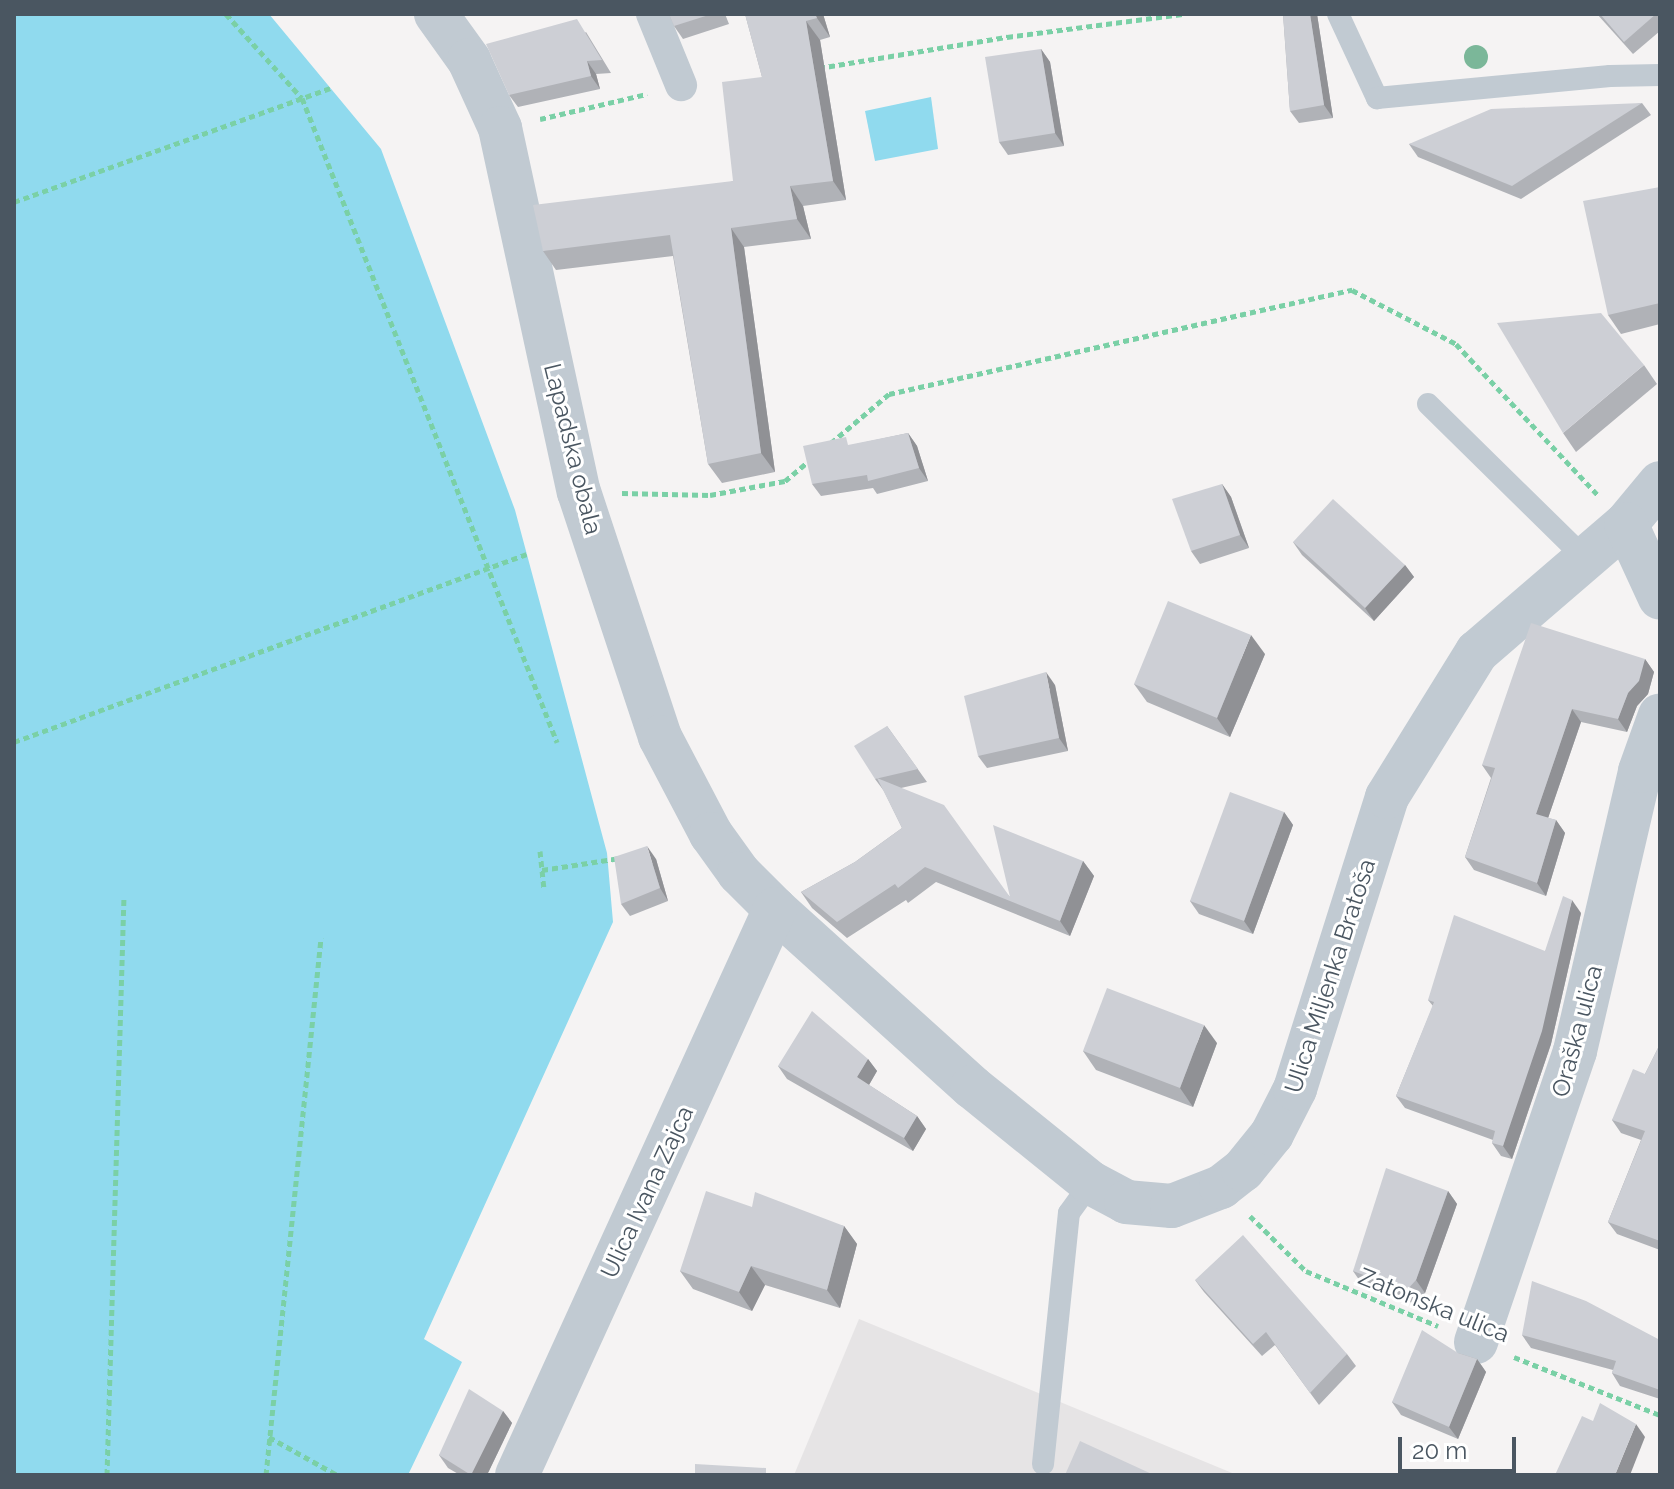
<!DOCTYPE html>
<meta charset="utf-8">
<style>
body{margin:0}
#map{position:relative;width:1674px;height:1489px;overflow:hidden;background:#f5f3f3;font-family:Raleway,sans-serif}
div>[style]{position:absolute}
.education>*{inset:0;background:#e6e4e5}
.water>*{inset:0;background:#90daee}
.path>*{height:5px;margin-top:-2.5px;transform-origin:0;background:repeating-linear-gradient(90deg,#7ad0a6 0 6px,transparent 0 10px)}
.service>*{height:22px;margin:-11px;padding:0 11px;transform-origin:11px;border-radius:11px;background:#c1cad2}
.pedestrian>*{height:32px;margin:-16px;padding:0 16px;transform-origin:16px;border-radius:16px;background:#c1cad2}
.minor>*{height:44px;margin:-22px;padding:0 22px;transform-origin:22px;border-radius:22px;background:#c1cad2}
.trees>*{width:24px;height:24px;margin:-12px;border-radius:50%;background:#7bb799}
.wall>*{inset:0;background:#b0b2b7}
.shaded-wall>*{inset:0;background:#909195}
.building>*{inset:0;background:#cdcfd5}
span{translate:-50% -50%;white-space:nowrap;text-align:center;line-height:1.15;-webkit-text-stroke:6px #fff;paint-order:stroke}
.street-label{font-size:24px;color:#4a5661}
.frame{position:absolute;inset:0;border:16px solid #4a5661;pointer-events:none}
.scale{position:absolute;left:1398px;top:1437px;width:118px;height:36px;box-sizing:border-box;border:4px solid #4a5661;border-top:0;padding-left:10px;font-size:24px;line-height:28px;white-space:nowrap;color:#4a5661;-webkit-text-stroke:6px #fff;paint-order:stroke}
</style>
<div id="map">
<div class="education">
<i style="clip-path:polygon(859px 1319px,1237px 1475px,794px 1475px)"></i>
</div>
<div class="water">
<i style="clip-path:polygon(14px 14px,269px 14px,381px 149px,515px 510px,607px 853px,613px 922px,424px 1339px,462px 1362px,408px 1475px,14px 1475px)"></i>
<i style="clip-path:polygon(931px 97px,938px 149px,875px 161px,865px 111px)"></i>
</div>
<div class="path">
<i style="left:226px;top:14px;width:113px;rotate:47.9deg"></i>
<i style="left:302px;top:98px;width:693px;rotate:68.4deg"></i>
<i style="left:819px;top:68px;width:191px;rotate:-9.4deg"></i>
<i style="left:1007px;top:37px;width:177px;rotate:-7.5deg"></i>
<i style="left:540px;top:119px;width:110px;rotate:-13.2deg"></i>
<i style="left:14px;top:202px;width:336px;rotate:-19.8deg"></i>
<i style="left:831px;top:443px;width:76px;rotate:-40.2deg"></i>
<i style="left:889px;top:394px;width:475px;rotate:-12.7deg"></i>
<i style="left:1352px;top:290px;width:117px;rotate:27.4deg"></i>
<i style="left:1456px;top:344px;width:207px;rotate:46.8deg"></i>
<i style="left:622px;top:493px;width:88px;rotate:1.3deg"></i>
<i style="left:710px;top:495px;width:76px;rotate:-10.6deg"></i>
<i style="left:785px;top:481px;width:34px;rotate:-40deg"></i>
<i style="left:14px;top:742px;width:546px;rotate:-20.13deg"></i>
<i style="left:540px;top:851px;width:38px;rotate:84deg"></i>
<i style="left:542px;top:870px;width:79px;rotate:-8.7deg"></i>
<i style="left:1250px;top:1216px;width:78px;rotate:44.5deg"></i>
<i style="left:1306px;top:1271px;width:143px;rotate:22.6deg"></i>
<i style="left:1514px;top:1357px;width:157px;rotate:21.7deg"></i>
<i style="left:269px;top:1437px;width:78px;rotate:29.2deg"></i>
<i style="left:107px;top:1475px;width:579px;rotate:-88.32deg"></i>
<i style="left:266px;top:1475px;width:540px;rotate:-84.15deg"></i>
</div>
<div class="service">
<i style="left:1338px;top:14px;width:93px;rotate:65.1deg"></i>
<i style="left:1377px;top:98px;width:234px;rotate:-5.4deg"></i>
<i style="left:1610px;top:76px;width:50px;rotate:-1.1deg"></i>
<i style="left:1428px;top:404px;width:221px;rotate:44.5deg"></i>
<i style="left:1043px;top:1464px;width:252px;rotate:-84.1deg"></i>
<i style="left:1069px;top:1213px;width:37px;rotate:-54deg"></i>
</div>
<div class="pedestrian">
<i style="left:652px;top:14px;width:77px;rotate:67.8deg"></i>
</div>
<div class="minor">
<i style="left:436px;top:14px;width:57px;rotate:54.3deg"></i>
<i style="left:469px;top:60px;width:75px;rotate:65.5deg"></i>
<i style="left:500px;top:128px;width:372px;rotate:77.8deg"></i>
<i style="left:579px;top:492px;width:258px;rotate:71.7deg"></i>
<i style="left:660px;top:737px;width:110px;rotate:62.3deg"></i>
<i style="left:711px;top:834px;width:48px;rotate:54.3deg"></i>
<i style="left:739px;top:873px;width:51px;rotate:45deg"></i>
<i style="left:775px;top:909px;width:266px;rotate:42.1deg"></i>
<i style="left:972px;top:1087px;width:153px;rotate:38.9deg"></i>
<i style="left:1091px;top:1183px;width:40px;rotate:28deg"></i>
<i style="left:1126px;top:1202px;width:46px;rotate:5deg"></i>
<i style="left:1172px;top:1206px;width:53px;rotate:-21.2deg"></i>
<i style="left:1221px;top:1187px;width:28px;rotate:-38deg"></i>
<i style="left:1243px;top:1170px;width:46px;rotate:-51.1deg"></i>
<i style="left:1272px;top:1134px;width:51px;rotate:-62.9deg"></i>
<i style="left:1295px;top:1089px;width:306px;rotate:-72.5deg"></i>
<i style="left:1387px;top:797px;width:171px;rotate:-58.2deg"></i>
<i style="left:1477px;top:652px;width:196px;rotate:-40.7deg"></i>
<i style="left:1626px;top:524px;width:53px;rotate:-50.3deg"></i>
<i style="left:1626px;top:524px;width:81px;rotate:65.3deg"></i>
<i style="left:1476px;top:1342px;width:307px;rotate:-71.2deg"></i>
<i style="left:1575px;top:1051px;width:287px;rotate:-76.9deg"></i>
<i style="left:1640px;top:771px;width:59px;rotate:-70.3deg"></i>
<i style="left:517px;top:1475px;width:622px;rotate:-65.5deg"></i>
</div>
<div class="trees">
<i style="left:1476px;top:57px"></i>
</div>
<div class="wall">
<i style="clip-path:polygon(669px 14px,725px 14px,729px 24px,683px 39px,674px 26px)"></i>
<i style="clip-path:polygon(745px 14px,823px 14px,830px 37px,820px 40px,846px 200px,803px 206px,811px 239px,744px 247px,775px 472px,722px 483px,708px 464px,673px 256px,556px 270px,543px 251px,733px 181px,762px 77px)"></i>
<i style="clip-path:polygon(1283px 14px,1317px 14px,1333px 118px,1299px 123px,1290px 111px)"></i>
<i style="clip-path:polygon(1597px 14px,1660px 14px,1660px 31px,1633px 54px)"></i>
<i style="clip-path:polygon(586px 32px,611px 73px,596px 74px,600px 89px,518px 107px,509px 95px)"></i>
<i style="clip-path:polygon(1041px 49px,1050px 62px,1064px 146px,1008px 155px,999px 142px)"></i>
<i style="clip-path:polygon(1642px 103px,1651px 115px,1521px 199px,1418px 157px,1409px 144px)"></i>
<i style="clip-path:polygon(1660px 187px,1660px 324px,1621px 334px,1608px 315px)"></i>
<i style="clip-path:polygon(1644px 365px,1657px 384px,1576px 452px,1563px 433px)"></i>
<i style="clip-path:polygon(908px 433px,917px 446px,928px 481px,877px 494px,873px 488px,821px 496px,812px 484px,852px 445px)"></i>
<i style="clip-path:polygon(1222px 484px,1231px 497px,1249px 548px,1200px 564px,1191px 551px)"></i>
<i style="clip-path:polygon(1293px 542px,1405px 565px,1414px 577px,1374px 621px,1302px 555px)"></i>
<i style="clip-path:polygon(1265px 654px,1230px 737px,1147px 702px,1134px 684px)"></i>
<i style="clip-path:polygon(1645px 659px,1654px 672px,1648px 694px,1637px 706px,1627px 732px,1581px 722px,1548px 818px,1556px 820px,1565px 833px,1546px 896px,1474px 870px,1465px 857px,1491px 778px,1482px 765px)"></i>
<i style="clip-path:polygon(1055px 685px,1068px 751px,987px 768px,978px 756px)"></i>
<i style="clip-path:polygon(887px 726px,927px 782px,901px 788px,1010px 897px,1083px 861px,1094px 876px,1070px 936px,936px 882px,908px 903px,906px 900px,847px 938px,812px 908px,801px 892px,855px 862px,902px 828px,884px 791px,875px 779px)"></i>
<i style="clip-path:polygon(1284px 812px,1293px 825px,1253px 934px,1199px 914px,1190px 901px)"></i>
<i style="clip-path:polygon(656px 859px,668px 901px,630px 916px,621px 904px)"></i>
<i style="clip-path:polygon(1581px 913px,1551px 1044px,1512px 1159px,1501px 1156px,1492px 1143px,1493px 1140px,1405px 1108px,1396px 1096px,1433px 1006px,1428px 1000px,1545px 951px)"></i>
<i style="clip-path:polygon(1217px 1043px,1193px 1107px,1096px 1070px,1083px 1051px)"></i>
<i style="clip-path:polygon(1660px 1044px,1660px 1250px,1617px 1234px,1608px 1222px,1641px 1140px,1621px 1133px,1612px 1120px,1645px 1074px)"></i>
<i style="clip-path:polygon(868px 1059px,877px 1071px,869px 1085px,917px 1116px,926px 1129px,913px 1151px,787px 1079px,778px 1066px)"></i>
<i style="clip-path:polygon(1448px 1191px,1457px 1204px,1425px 1293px,1415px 1304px,1362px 1284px,1353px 1271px)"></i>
<i style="clip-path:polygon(752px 1207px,844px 1226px,857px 1244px,840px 1308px,765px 1285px,752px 1311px,693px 1289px,680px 1271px)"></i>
<i style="clip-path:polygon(1195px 1280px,1347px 1354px,1356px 1366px,1319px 1405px,1275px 1345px,1262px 1356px,1204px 1292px)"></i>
<i style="clip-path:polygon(1522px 1335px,1660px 1340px,1660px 1399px,1620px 1386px,1612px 1373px,1613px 1370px,1531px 1348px)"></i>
<i style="clip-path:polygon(1458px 1353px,1477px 1359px,1486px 1372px,1458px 1439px,1401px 1415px,1392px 1402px)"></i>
<i style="clip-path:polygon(503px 1411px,512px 1423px,487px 1475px,460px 1475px,448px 1468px,439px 1455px)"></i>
</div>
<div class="shaded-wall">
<i style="clip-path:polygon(815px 14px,823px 14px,830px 37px,817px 18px)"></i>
<i style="clip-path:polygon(1310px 14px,1317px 14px,1333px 118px,1324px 105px)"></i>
<i style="clip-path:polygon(806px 21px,820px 40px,846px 200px,833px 181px)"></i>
<i style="clip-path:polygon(1041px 49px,1050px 62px,1064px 146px,1055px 133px)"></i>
<i style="clip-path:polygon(587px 61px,596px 74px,600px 89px,591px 76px)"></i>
<i style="clip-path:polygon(790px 186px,803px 206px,811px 239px,797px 219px)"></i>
<i style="clip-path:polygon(731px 228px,744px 247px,775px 472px,761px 453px)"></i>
<i style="clip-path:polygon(908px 433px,917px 446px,928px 481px,919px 468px)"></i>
<i style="clip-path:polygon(1222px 484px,1231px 497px,1249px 548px,1240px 535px)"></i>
<i style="clip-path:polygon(1405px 565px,1414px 577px,1374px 621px,1365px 608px)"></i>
<i style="clip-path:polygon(1251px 635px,1265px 654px,1230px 737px,1217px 718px)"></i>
<i style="clip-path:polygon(1645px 659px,1654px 672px,1648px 694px,1637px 706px,1627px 732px,1618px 719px,1628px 693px)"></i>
<i style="clip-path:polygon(1046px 672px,1055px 685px,1068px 751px,1059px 738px)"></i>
<i style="clip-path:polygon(1572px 709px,1581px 722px,1545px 827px,1536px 814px)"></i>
<i style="clip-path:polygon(1284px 812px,1293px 825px,1253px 934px,1244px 921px)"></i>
<i style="clip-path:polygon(1556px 820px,1565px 833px,1546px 896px,1537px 883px)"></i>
<i style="clip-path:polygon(647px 846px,656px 859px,668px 901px,660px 888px)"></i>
<i style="clip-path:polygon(1083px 861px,1094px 876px,1070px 936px,1060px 921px)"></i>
<i style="clip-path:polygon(1572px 900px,1581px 913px,1551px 1044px,1512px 1159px,1503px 1146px)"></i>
<i style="clip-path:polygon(1204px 1025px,1217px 1043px,1193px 1107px,1180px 1088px)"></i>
<i style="clip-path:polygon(868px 1059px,877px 1071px,866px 1090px,857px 1077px)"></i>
<i style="clip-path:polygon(917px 1116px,926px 1129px,913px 1151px,904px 1138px)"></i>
<i style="clip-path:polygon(1448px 1191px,1457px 1204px,1425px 1293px,1416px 1280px)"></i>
<i style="clip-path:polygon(844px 1226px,857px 1244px,840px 1308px,827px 1290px)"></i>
<i style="clip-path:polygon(751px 1266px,765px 1285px,752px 1311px,739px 1292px)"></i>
<i style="clip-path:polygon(1477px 1359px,1486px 1372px,1458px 1439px,1449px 1427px)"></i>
<i style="clip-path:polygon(503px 1411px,512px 1423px,487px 1475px,471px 1475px)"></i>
<i style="clip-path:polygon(1636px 1424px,1645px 1437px,1630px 1475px,1615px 1475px)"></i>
</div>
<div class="building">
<i style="clip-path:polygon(669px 14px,712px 14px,674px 26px)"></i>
<i style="clip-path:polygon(745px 14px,815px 14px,817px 18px,806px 21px,833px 181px,790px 186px,797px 219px,731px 228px,761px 453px,708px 464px,670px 235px,543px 251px,533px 205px,733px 181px,722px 82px,762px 77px)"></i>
<i style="clip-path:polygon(1283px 14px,1310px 14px,1324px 105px,1290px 111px)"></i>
<i style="clip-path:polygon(1600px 14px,1656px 14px,1624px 42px)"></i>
<i style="clip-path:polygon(577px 19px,602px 60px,587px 61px,591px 76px,509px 95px,486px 44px)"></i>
<i style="clip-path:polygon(1041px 49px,1055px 133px,999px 142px,985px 57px)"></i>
<i style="clip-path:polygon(1642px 103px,1512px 186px,1409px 144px,1491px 109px)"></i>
<i style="clip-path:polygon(1660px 187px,1660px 303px,1608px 315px,1583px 201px)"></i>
<i style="clip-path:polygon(1601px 313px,1644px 365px,1563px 433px,1497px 323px)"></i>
<i style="clip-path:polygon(908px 433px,919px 468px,868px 481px,867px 475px,812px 484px,803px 446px,846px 437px,848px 445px)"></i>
<i style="clip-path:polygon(1222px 484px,1240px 535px,1191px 551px,1172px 499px)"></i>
<i style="clip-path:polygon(1333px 499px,1405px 565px,1365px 608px,1293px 542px)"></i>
<i style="clip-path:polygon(1168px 601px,1251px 635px,1217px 718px,1134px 684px)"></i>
<i style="clip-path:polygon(1531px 623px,1645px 659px,1639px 681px,1628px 693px,1618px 719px,1572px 709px,1536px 814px,1556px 820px,1537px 883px,1465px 857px,1495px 768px,1482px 765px)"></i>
<i style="clip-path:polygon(1046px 672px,1059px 738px,978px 756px,964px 696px)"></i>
<i style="clip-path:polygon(887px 726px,918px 769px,875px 779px,854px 746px)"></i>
<i style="clip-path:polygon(877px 778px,944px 805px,1010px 897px,993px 825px,1083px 861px,1060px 921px,925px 867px,898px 888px,895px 884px,837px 922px,801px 892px,855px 862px,902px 828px)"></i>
<i style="clip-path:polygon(1230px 792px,1284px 812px,1244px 921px,1190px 901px)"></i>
<i style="clip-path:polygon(647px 846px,660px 888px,621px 904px,614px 857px)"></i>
<i style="clip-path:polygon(1563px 896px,1572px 900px,1542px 1031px,1503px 1146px,1492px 1143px,1495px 1131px,1396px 1096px,1434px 1002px,1428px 1000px,1454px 915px,1545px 951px)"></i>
<i style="clip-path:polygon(1107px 988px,1204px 1025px,1180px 1088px,1083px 1051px)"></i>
<i style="clip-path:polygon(812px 1011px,868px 1059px,857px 1077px,917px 1116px,904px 1138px,778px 1066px)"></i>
<i style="clip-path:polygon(1660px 1044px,1660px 1241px,1608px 1222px,1645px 1131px,1612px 1120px,1633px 1069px,1645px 1074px)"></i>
<i style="clip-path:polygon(1386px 1168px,1448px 1191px,1416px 1280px,1406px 1291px,1353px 1271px)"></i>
<i style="clip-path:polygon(706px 1191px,752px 1207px,755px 1192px,844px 1226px,827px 1290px,751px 1266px,739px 1292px,680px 1271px)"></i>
<i style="clip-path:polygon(1243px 1235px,1347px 1354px,1310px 1393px,1266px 1332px,1253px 1344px,1195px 1280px)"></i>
<i style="clip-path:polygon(1532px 1281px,1586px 1301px,1660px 1340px,1660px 1390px,1612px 1373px,1616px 1361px,1522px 1335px)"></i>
<i style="clip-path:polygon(1422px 1330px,1458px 1353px,1477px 1359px,1449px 1427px,1392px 1402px)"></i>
<i style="clip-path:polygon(469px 1389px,503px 1411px,471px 1475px,439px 1455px)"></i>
<i style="clip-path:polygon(1600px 1403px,1636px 1424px,1615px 1475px,1555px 1475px,1582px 1416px,1593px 1421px)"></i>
<i style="clip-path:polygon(1080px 1441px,1154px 1475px,1065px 1475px)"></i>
<i style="clip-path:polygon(695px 1464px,766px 1468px,766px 1475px,695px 1475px)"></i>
</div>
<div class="street-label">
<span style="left:573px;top:449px;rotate:76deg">Lapadska obala</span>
<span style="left:1330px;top:976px;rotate:-72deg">Ulica Miljenka Bratoša</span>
<span style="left:1577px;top:1031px;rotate:-75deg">Oraška ulica</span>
<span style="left:647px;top:1192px;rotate:-65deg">Ulica Ivana Zajca</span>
<span style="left:1434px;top:1305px;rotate:22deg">Zatonska ulica</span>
</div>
<div class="frame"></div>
<div class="scale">20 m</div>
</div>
